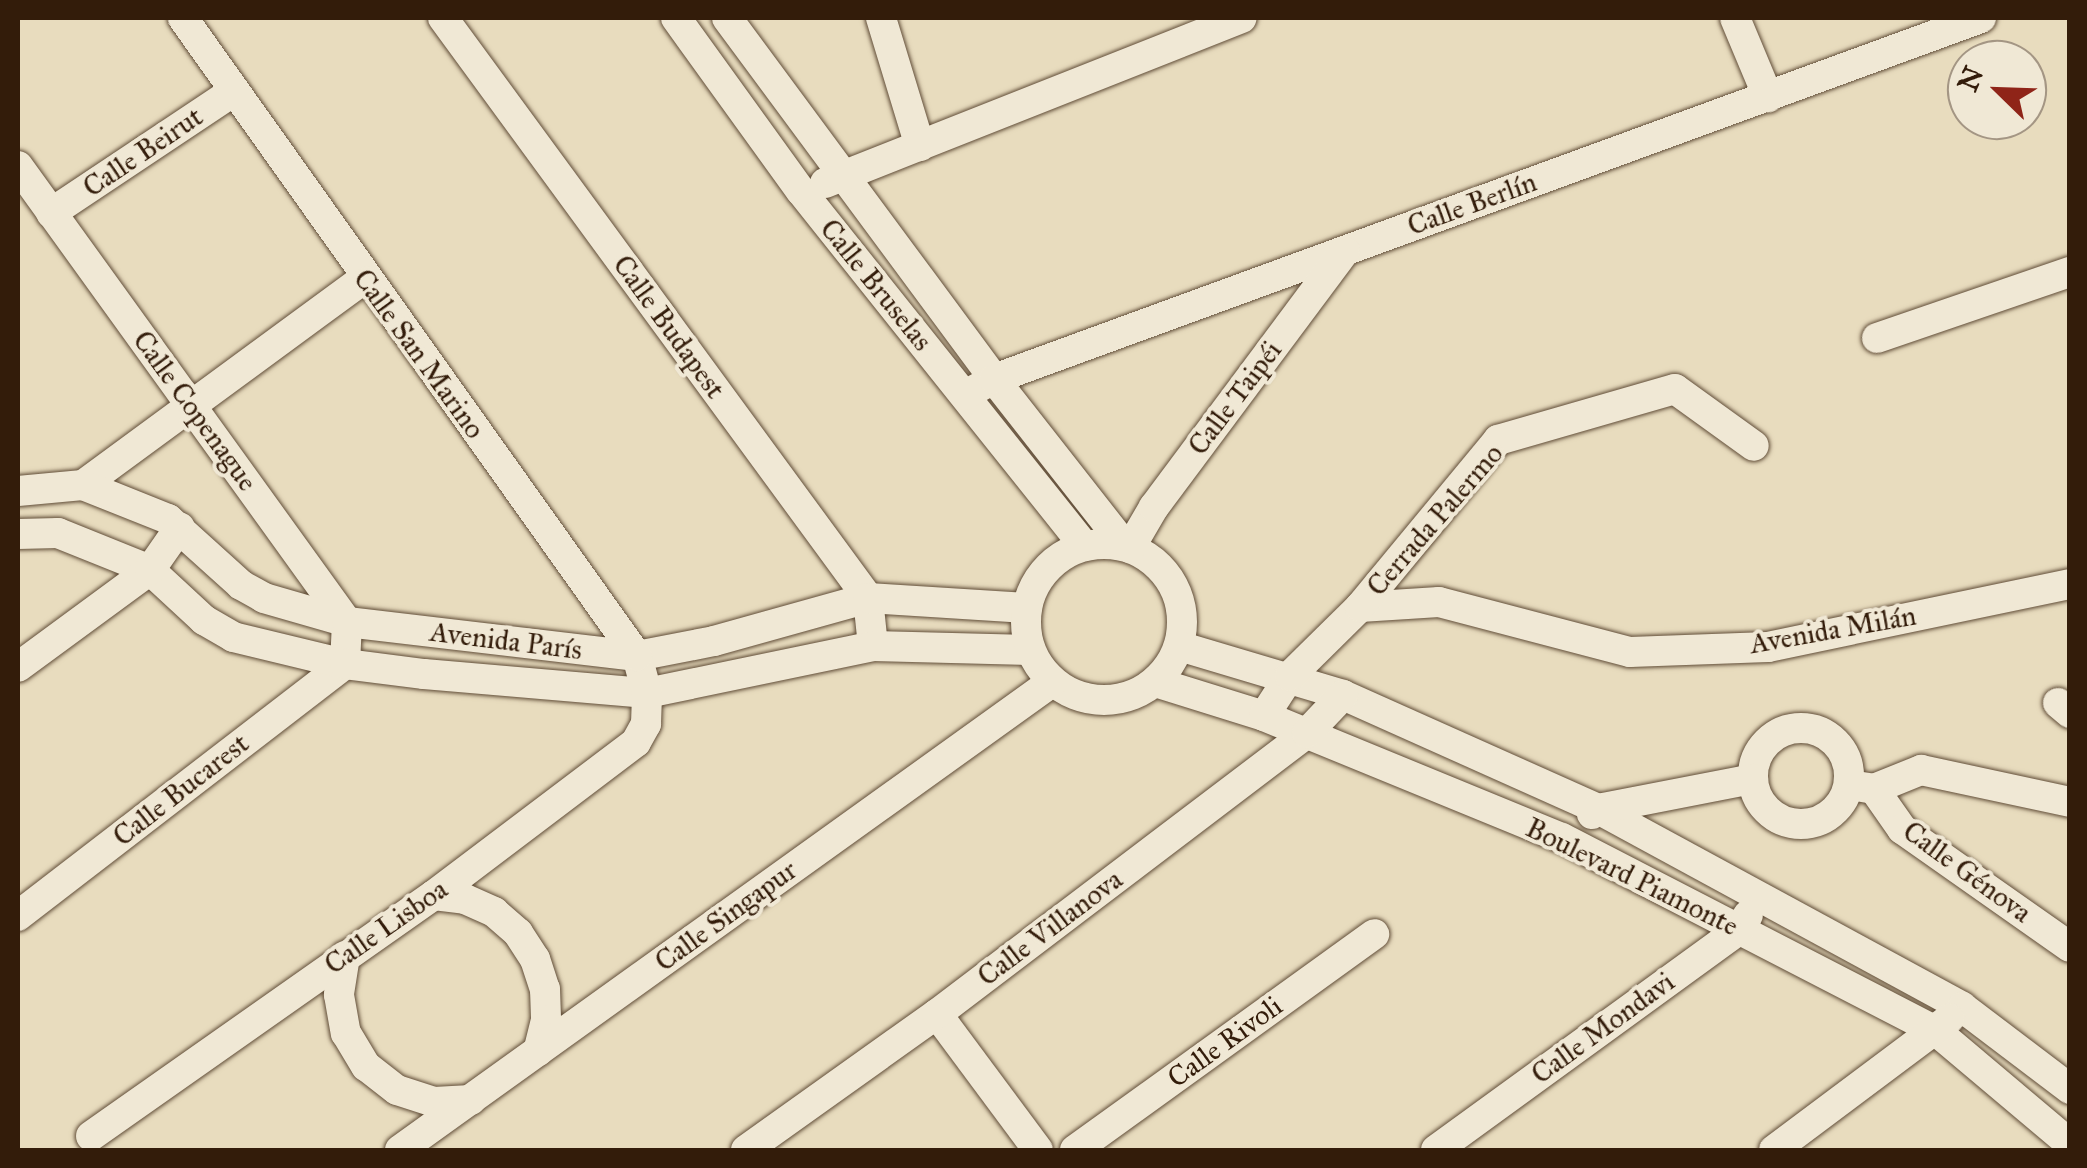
<!DOCTYPE html>
<meta charset="utf-8">
<style>
body{margin:0}
#map{position:relative;width:2087px;height:1168px;overflow:hidden;background:#e8dcbe;font-family:"IM FELL Great Primer",serif}
div>[style]{position:absolute}
.roads{filter:drop-shadow(0 0 2px #604c37) drop-shadow(0 0 2px #604c37)}
.street>*{height:30px;margin:-15px;padding:0 15px;transform-origin:15px;border-radius:15px;background:#f0e8d5}
.street>.ring{margin:-15px;padding:0;box-sizing:content-box;background:none;border:30px solid #f0e8d5;border-radius:50%}
span{translate:-50% -50%;white-space:nowrap;text-align:center;line-height:1.15;-webkit-text-stroke:8px #f0e8d5;paint-order:stroke}
.street-label{font-size:28px;color:#331c0a}
.frame{position:absolute;inset:0;border:20px solid #331c0a;pointer-events:none}
.north{position:absolute;left:1947px;top:40px;width:100px;height:100px;box-sizing:border-box;background:#f0e8d5;border:2px solid #a49684;border-radius:50%;rotate:293deg;font-size:28px;font-weight:700;line-height:40px;text-align:center;color:#331c0a}
.north::after{content:'';display:block;margin:auto;width:35px;height:45px;background:#8f2418;clip-path:polygon(50% 0,100% 100%,50% 72%,0 100%)}
</style>
<div id="map">
<div class="roads">
<div class="street">
<i style="left:443px;top:18px;width:719px;rotate:53.77deg"></i>
<i style="left:868px;top:598px;width:48px;rotate:84.1deg"></i>
<i style="left:676px;top:18px;width:213px;rotate:54.2deg"></i>
<i style="left:801px;top:191px;width:454px;rotate:51.4deg"></i>
<i style="left:727px;top:18px;width:449px;rotate:53.5deg"></i>
<i style="left:994px;top:379px;width:212px;rotate:51.9deg"></i>
<i style="left:881px;top:18px;width:134px;rotate:73.1deg"></i>
<i style="left:1735px;top:18px;width:86px;rotate:67.3deg"></i>
<i style="left:18px;top:166px;width:562px;rotate:54.19deg"></i>
<i style="left:347px;top:622px;width:42px;rotate:92.7deg"></i>
<i style="left:345px;top:664px;width:413px;rotate:142.4deg"></i>
<i style="left:825px;top:183px;width:448px;rotate:-21.6deg"></i>
<i style="left:51px;top:213px;width:220px;rotate:-33.7deg"></i>
<i style="left:1877px;top:338px;width:204px;rotate:-18.9deg"></i>
<i style="left:965px;top:395px;width:33px;rotate:-29deg"></i>
<i style="left:994px;top:379px;width:1051px;rotate:-20.09deg"></i>
<i style="left:83px;top:485px;width:350px;rotate:-36.3deg"></i>
<i style="left:18px;top:491px;width:65px;rotate:-5.3deg"></i>
<i style="left:83px;top:485px;width:92px;rotate:21.8deg"></i>
<i style="left:168px;top:519px;width:98px;rotate:42.1deg"></i>
<i style="left:241px;top:585px;width:26px;rotate:29deg"></i>
<i style="left:264px;top:598px;width:86px;rotate:16.1deg"></i>
<i style="left:347px;top:622px;width:292px;rotate:6.7deg"></i>
<i style="left:637px;top:656px;width:78px;rotate:-11deg"></i>
<i style="left:714px;top:641px;width:160px;rotate:-15.6deg"></i>
<i style="left:868px;top:598px;width:159px;rotate:3.6deg"></i>
<i style="left:18px;top:534px;width:40px;rotate:-1.4deg"></i>
<i style="left:58px;top:533px;width:99px;rotate:21.9deg"></i>
<i style="left:150px;top:570px;width:74px;rotate:42.8deg"></i>
<i style="left:204px;top:620px;width:34px;rotate:30deg"></i>
<i style="left:233px;top:637px;width:115px;rotate:13.6deg"></i>
<i style="left:345px;top:664px;width:80px;rotate:7.2deg"></i>
<i style="left:424px;top:674px;width:224px;rotate:4.9deg"></i>
<i style="left:647px;top:693px;width:231px;rotate:-11.7deg"></i>
<i style="left:873px;top:646px;width:157px;rotate:1.5deg"></i>
<i class="ring" style="left:1026px;top:544px;width:126px;height:126px"></i>
<i style="left:1130px;top:548px;width:48px;rotate:-59.7deg"></i>
<i style="left:1154px;top:507px;width:319px;rotate:-53.3deg"></i>
<i style="left:1360px;top:607px;width:79px;rotate:-3.6deg"></i>
<i style="left:1439px;top:602px;width:197px;rotate:14.7deg"></i>
<i style="left:1630px;top:652px;width:138px;rotate:-2.1deg"></i>
<i style="left:1768px;top:647px;width:309px;rotate:-11.8deg"></i>
<i style="left:1179px;top:646px;width:171px;rotate:16.6deg"></i>
<i style="left:1343px;top:695px;width:279px;rotate:24.1deg"></i>
<i style="left:1598px;top:809px;width:414px;rotate:28.5deg"></i>
<i style="left:1962px;top:1007px;width:136px;rotate:37.2deg"></i>
<i style="left:18px;top:667px;width:164px;rotate:-36.3deg"></i>
<i style="left:150px;top:570px;width:52px;rotate:-55.1deg"></i>
<i style="left:1155px;top:682px;width:114px;rotate:17.3deg"></i>
<i style="left:1264px;top:716px;width:322px;rotate:22.3deg"></i>
<i style="left:1562px;top:838px;width:421px;rotate:27.3deg"></i>
<i style="left:1936px;top:1031px;width:175px;rotate:40.1deg"></i>
<i style="left:2058px;top:703px;width:16px;rotate:40deg"></i>
<i style="left:1264px;top:716px;width:48px;rotate:-57deg"></i>
<i style="left:1290px;top:676px;width:98px;rotate:-44.6deg"></i>
<i style="left:1360px;top:607px;width:217px;rotate:-50.4deg"></i>
<i style="left:1498px;top:440px;width:184px;rotate:-16.1deg"></i>
<i style="left:1675px;top:389px;width:97px;rotate:35.8deg"></i>
<i class="ring" style="left:1753px;top:728px;width:66px;height:66px"></i>
<i style="left:1856px;top:786px;width:18px;rotate:9deg"></i>
<i style="left:1874px;top:789px;width:51px;rotate:-22deg"></i>
<i style="left:1921px;top:770px;width:152px;rotate:12.1deg"></i>
<i style="left:1874px;top:789px;width:49px;rotate:55deg"></i>
<i style="left:1902px;top:829px;width:205px;rotate:35.1deg"></i>
<i style="left:1592px;top:814px;width:8px;rotate:-40deg"></i>
<i style="left:1598px;top:809px;width:158px;rotate:-11deg"></i>
<i style="left:434px;top:895px;width:31px;rotate:7deg"></i>
<i style="left:465px;top:899px;width:32px;rotate:24deg"></i>
<i style="left:494px;top:912px;width:32px;rotate:41deg"></i>
<i style="left:518px;top:933px;width:31px;rotate:57deg"></i>
<i style="left:535px;top:959px;width:32px;rotate:72deg"></i>
<i style="left:545px;top:989px;width:31px;rotate:88deg"></i>
<i style="left:546px;top:1020px;width:32px;rotate:104deg"></i>
<i style="left:345px;top:956px;width:39px;rotate:99deg"></i>
<i style="left:339px;top:995px;width:39px;rotate:80deg"></i>
<i style="left:346px;top:1033px;width:39px;rotate:59deg"></i>
<i style="left:366px;top:1066px;width:39px;rotate:38deg"></i>
<i style="left:397px;top:1090px;width:39px;rotate:18deg"></i>
<i style="left:434px;top:1102px;width:37px;rotate:-3deg"></i>
<i style="left:937px;top:1014px;width:169px;rotate:53.4deg"></i>
<i style="left:91px;top:1136px;width:419px;rotate:-35.1deg"></i>
<i style="left:434px;top:895px;width:253px;rotate:-37.1deg"></i>
<i style="left:636px;top:742px;width:21px;rotate:-61deg"></i>
<i style="left:646px;top:724px;width:31px;rotate:-88deg"></i>
<i style="left:647px;top:693px;width:38px;rotate:-105deg"></i>
<i style="left:637px;top:656px;width:783px;rotate:-125.44deg"></i>
<i style="left:400px;top:1150px;width:803px;rotate:-35.67deg"></i>
<i style="left:746px;top:1150px;width:234px;rotate:-35.5deg"></i>
<i style="left:937px;top:1014px;width:465px;rotate:-37.2deg"></i>
<i style="left:1307px;top:733px;width:52px;rotate:-46.5deg"></i>
<i style="left:1075px;top:1150px;width:369px;rotate:-35.8deg"></i>
<i style="left:1436px;top:1150px;width:374px;rotate:-36deg"></i>
<i style="left:1739px;top:930px;width:17px;rotate:-59deg"></i>
<i style="left:1774px;top:1150px;width:219px;rotate:-36.8deg"></i>
</div>
</div>
<div class="street-label">
<span style="left:143px;top:152px;rotate:-34deg">Calle Beirut</span>
<span style="left:1472px;top:204px;rotate:-20deg">Calle Berlín</span>
<span style="left:876px;top:285px;rotate:51deg">Calle Bruselas</span>
<span style="left:669px;top:327px;rotate:54deg">Calle Budapest</span>
<span style="left:419px;top:354px;rotate:54deg">Calle San Marino</span>
<span style="left:1235px;top:398px;rotate:-53deg">Calle Taipéi</span>
<span style="left:195px;top:411px;rotate:54deg">Calle Copenague</span>
<span style="left:1435px;top:520px;rotate:-49deg">Cerrada Palermo</span>
<span style="left:1833px;top:630px;rotate:-10deg">Avenida Milán</span>
<span style="left:506px;top:641px;rotate:7deg">Avenida París</span>
<span style="left:181px;top:790px;rotate:-38deg">Calle Bucarest</span>
<span style="left:1967px;top:872px;rotate:36deg">Calle Génova</span>
<span style="left:1632px;top:877px;rotate:26deg">Boulevard Piamonte</span>
<span style="left:726px;top:916px;rotate:-36deg">Calle Singapur</span>
<span style="left:386px;top:927px;rotate:-35deg">Calle Lisboa</span>
<span style="left:1050px;top:928px;rotate:-37deg">Calle Villanova</span>
<span style="left:1603px;top:1028px;rotate:-36deg">Calle Mondavi</span>
<span style="left:1225px;top:1042px;rotate:-36deg">Calle Rivoli</span>
</div>
<div class="frame"></div>
<div class="north">N</div>
</div>
